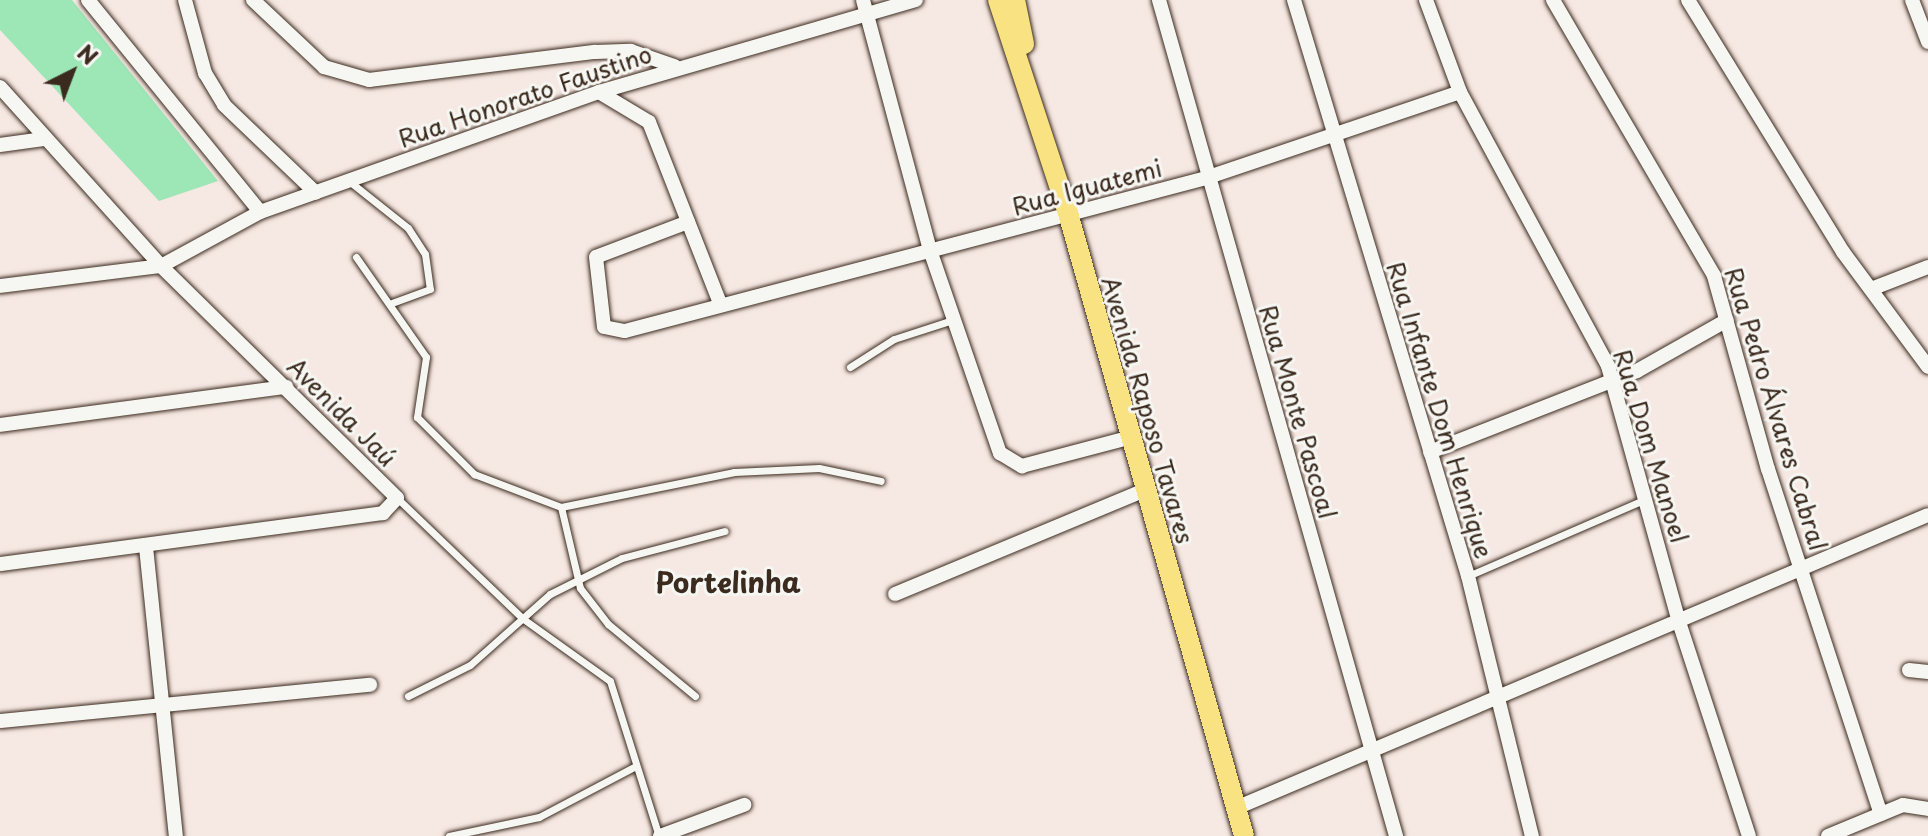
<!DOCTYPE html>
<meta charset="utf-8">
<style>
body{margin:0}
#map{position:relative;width:1928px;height:836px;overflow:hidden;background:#f6e8e2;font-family:"Playpen Sans",sans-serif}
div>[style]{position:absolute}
.green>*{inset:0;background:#9de6b6}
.roads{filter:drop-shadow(0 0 2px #3b2a1e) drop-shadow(0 0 2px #3b2a1e)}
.service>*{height:7px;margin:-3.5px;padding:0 3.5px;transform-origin:3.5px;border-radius:3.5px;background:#f6f6f2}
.minor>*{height:14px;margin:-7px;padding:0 7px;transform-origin:7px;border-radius:7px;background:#f6f6f2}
.primary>*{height:20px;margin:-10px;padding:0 10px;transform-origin:10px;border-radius:10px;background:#f8e281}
span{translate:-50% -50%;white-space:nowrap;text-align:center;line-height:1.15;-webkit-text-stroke:6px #f6f6f2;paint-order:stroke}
.street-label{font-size:24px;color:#3b2a1e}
.quarter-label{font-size:28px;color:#3b2a1e;font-weight:700}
.north{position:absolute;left:32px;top:32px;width:80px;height:80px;-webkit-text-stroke:6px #f6f6f2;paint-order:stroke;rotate:42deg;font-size:22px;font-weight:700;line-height:32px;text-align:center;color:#3b2a1e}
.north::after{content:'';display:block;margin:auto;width:28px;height:36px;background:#3b2a1e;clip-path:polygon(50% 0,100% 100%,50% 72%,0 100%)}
</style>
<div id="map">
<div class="green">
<i style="clip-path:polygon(0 0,72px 0,218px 181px,159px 201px,0 30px)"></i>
</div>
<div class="roads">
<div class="service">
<i style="left:349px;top:181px;width:75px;rotate:38.5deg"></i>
<i style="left:408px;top:228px;width:31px;rotate:57deg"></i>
<i style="left:425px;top:254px;width:35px;rotate:82deg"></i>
<i style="left:430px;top:289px;width:40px;rotate:159.8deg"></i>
<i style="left:356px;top:257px;width:122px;rotate:55deg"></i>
<i style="left:426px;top:357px;width:61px;rotate:98.5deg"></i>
<i style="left:417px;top:417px;width:81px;rotate:45deg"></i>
<i style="left:474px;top:474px;width:93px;rotate:20.8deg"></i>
<i style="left:561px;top:507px;width:177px;rotate:-11.4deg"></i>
<i style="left:734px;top:472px;width:85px;rotate:-2.7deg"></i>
<i style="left:819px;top:468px;width:63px;rotate:11.8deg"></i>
<i style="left:850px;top:367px;width:52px;rotate:-32.5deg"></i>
<i style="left:894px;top:339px;width:62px;rotate:-17.9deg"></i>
<i style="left:397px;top:498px;width:173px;rotate:43.8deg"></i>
<i style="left:522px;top:618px;width:108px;rotate:35.6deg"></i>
<i style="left:610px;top:681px;width:163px;rotate:72.5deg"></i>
<i style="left:561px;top:507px;width:83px;rotate:76.8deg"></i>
<i style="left:580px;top:588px;width:46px;rotate:52.1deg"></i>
<i style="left:608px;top:624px;width:113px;rotate:39.6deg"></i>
<i style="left:1468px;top:576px;width:194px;rotate:-23.4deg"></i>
<i style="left:408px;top:696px;width:69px;rotate:-26.6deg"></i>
<i style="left:470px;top:665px;width:107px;rotate:-41.6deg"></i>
<i style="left:550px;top:594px;width:80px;rotate:-26.6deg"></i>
<i style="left:622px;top:558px;width:106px;rotate:-14.7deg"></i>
<i style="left:449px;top:836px;width:92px;rotate:-11.9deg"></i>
<i style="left:539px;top:817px;width:107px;rotate:-27.8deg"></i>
</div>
<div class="minor">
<i style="left:88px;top:0;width:273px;rotate:50.9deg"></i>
<i style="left:185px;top:0;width:76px;rotate:74.7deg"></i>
<i style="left:205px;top:73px;width:37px;rotate:59deg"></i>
<i style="left:224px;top:105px;width:127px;rotate:43.7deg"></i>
<i style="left:253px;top:0;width:98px;rotate:43.3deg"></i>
<i style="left:324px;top:67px;width:47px;rotate:16.1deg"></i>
<i style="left:369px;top:80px;width:228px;rotate:-7.1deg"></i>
<i style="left:595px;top:52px;width:36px;rotate:-2deg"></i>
<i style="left:631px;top:51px;width:46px;rotate:19.2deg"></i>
<i style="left:863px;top:0;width:262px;rotate:75deg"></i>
<i style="left:931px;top:253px;width:212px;rotate:71deg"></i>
<i style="left:1000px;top:453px;width:26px;rotate:31deg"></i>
<i style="left:1022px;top:466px;width:110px;rotate:-14.8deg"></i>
<i style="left:1159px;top:0;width:869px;rotate:74.17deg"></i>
<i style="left:1294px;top:0;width:602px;rotate:73.19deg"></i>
<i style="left:1468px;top:576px;width:268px;rotate:76.2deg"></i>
<i style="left:1426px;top:0;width:98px;rotate:69.7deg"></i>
<i style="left:1460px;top:92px;width:311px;rotate:61.6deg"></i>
<i style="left:1608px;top:366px;width:266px;rotate:74.5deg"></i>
<i style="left:1679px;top:622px;width:225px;rotate:71.9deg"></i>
<i style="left:1553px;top:0;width:320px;rotate:59.7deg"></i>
<i style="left:1714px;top:276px;width:200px;rotate:74.4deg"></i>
<i style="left:1768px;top:469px;width:363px;rotate:71.9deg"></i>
<i style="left:1688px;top:0;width:296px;rotate:58.4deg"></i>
<i style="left:1843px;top:252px;width:143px;rotate:53.5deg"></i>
<i style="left:1912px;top:0;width:45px;rotate:69.1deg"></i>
<i style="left:0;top:87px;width:241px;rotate:48deg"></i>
<i style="left:161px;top:266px;width:331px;rotate:44.5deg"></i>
<i style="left:397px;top:498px;width:21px;rotate:133deg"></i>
<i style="left:383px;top:513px;width:386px;rotate:172.4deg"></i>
<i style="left:599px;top:92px;width:58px;rotate:31deg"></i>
<i style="left:649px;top:122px;width:192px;rotate:68.6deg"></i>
<i style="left:0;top:145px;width:44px;rotate:-7.8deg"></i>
<i style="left:688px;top:222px;width:98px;rotate:159.2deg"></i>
<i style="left:596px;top:257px;width:70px;rotate:83.5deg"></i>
<i style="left:604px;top:327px;width:21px;rotate:11deg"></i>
<i style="left:625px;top:331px;width:601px;rotate:-14.75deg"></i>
<i style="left:1206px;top:178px;width:268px;rotate:-18.7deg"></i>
<i style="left:0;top:286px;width:162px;rotate:-7.1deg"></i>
<i style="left:161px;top:266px;width:113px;rotate:-28.6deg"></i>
<i style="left:260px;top:212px;width:360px;rotate:-19.5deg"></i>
<i style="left:599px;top:92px;width:330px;rotate:-16.2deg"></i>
<i style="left:1871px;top:289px;width:61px;rotate:-21.1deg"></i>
<i style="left:0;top:425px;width:289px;rotate:-7.6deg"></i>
<i style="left:1430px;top:452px;width:222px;rotate:-21.4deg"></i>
<i style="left:1637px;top:371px;width:103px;rotate:-29.5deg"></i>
<i style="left:146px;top:547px;width:291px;rotate:84.1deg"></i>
<i style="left:895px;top:594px;width:269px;rotate:-22.6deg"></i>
<i style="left:1909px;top:670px;width:19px;rotate:6deg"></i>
<i style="left:0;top:721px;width:372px;rotate:-5.6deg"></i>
<i style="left:1236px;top:808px;width:751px;rotate:-22.95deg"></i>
<i style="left:660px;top:836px;width:90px;rotate:-20.3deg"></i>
<i style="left:1828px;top:836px;width:81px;rotate:-22.5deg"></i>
<i style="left:1903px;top:805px;width:25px;rotate:9deg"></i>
</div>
<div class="primary">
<i style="left:998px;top:0;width:224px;rotate:71.8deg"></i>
<i style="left:1068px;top:213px;width:647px;rotate:74.22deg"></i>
<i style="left:1015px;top:0;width:45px;rotate:78.4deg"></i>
</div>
</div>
<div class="street-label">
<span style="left:525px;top:96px;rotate:-19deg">Rua Honorato Faustino</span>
<span style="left:1087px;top:187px;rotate:-15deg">Rua Iguatemi</span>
<span style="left:1776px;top:409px;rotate:73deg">Rua Pedro Álvares Cabral</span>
<span style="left:1148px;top:410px;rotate:74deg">Avenida Raposo Tavares</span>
<span style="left:1440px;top:410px;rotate:73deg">Rua Infante Dom Henrique</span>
<span style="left:342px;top:412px;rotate:45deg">Avenida Jaú</span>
<span style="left:1298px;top:412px;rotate:74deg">Rua Monte Pascoal</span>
<span style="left:1651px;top:446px;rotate:73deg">Rua Dom Manoel</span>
</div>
<div class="quarter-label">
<span style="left:728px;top:582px">Portelinha</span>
</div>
<div class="north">N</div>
</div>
